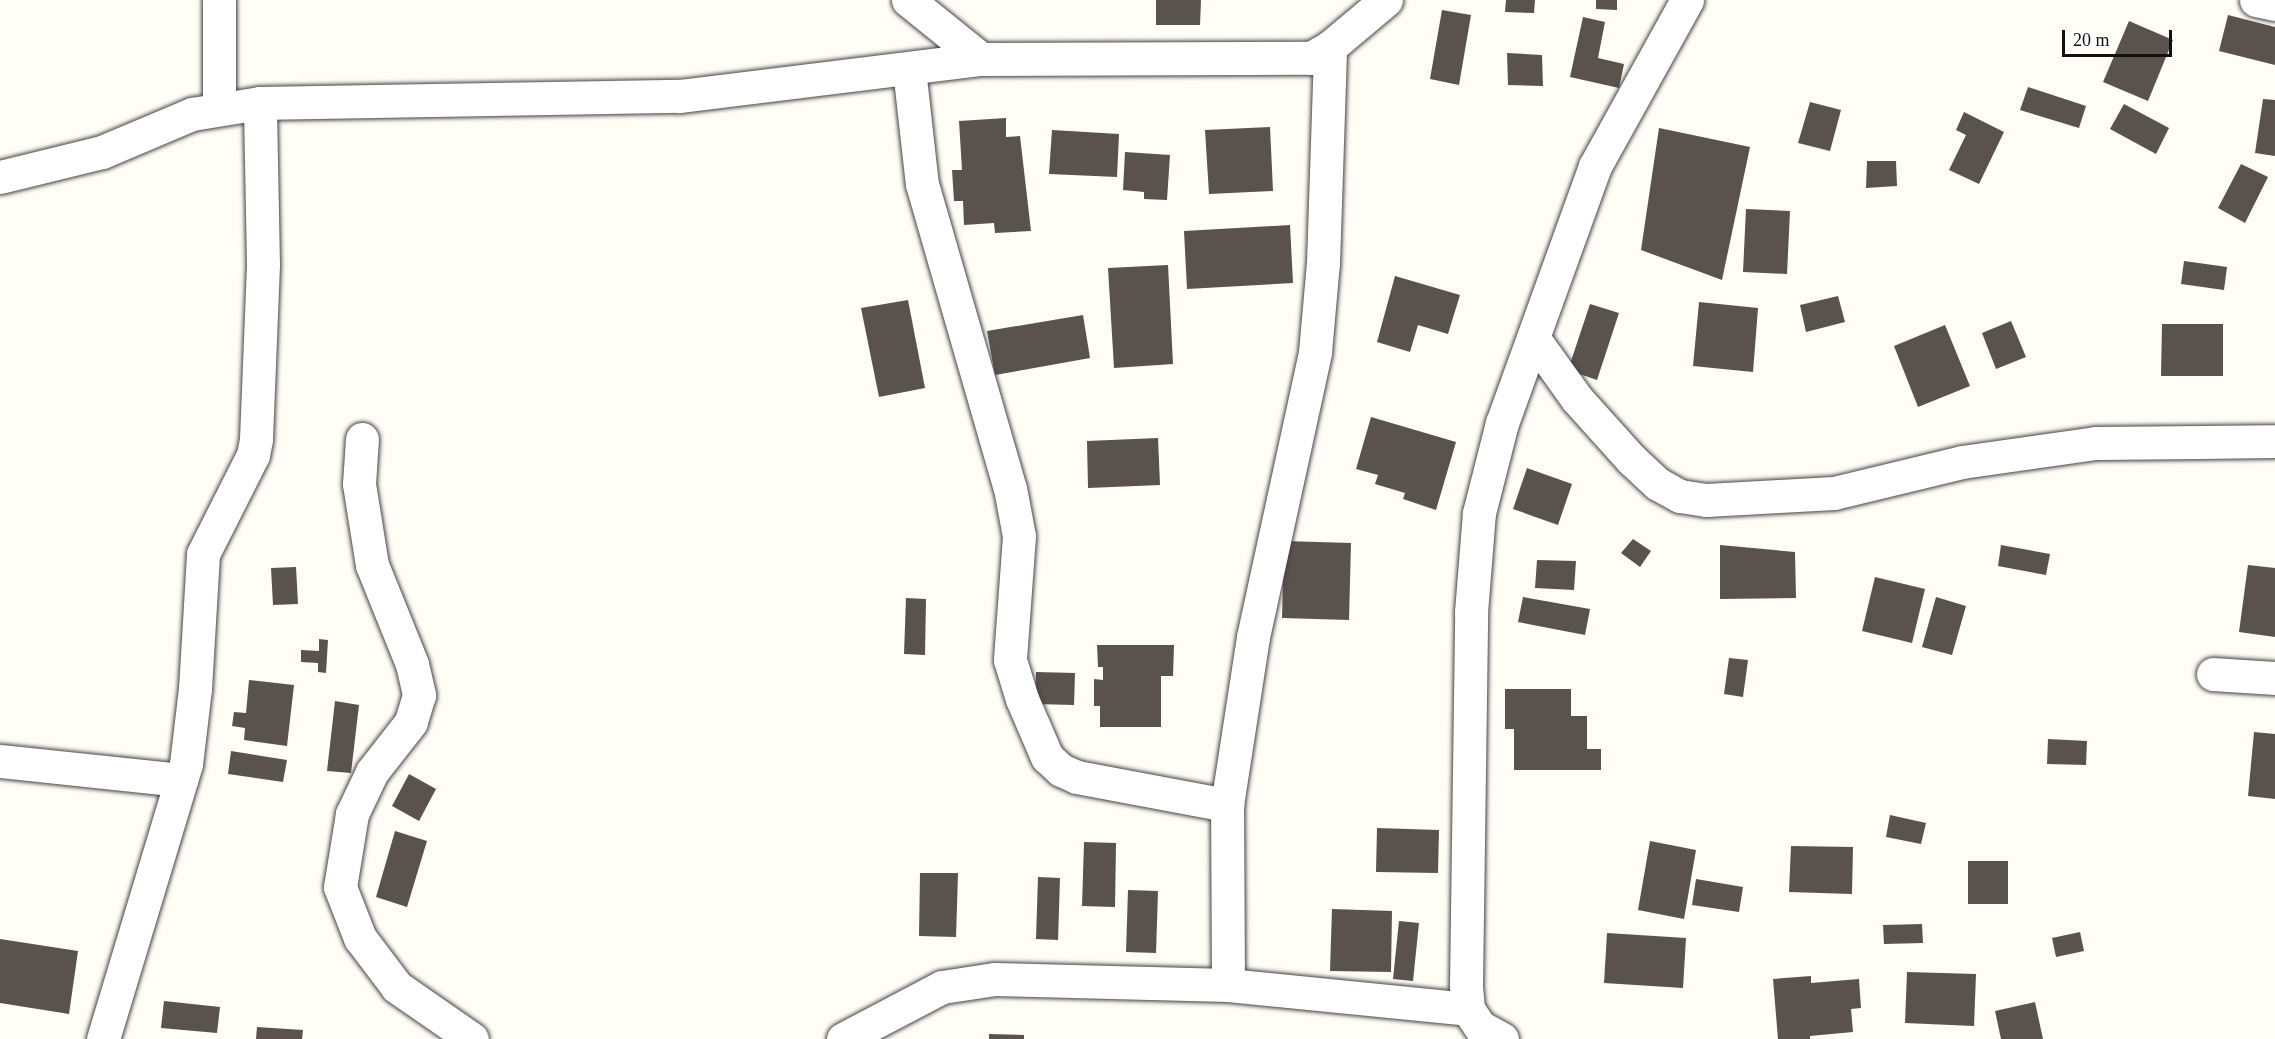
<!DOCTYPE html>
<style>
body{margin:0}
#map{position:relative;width:2275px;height:1039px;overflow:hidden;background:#fffdf5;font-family:Georgia,serif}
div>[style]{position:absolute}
.building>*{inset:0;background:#5a524d}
.roads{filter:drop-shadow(0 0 2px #444) drop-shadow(0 0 2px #444)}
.street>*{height:33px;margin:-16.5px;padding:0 16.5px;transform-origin:16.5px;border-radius:16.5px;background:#fff}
span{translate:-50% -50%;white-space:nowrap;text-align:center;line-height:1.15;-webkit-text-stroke:6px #fff;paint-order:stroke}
.scale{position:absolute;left:2062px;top:30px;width:110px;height:27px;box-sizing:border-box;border:3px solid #111;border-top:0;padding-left:8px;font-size:18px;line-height:21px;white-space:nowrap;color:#111;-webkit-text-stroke:4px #fff;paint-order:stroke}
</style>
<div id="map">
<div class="building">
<i style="clip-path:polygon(1156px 0,1201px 0,1200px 25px,1156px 25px)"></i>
<i style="clip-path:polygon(1506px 0,1535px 0,1534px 13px,1505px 12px)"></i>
<i style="clip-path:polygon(1596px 0,1617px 0,1617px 10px,1596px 9px)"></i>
<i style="clip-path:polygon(1442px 10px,1471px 15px,1459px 85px,1430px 79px)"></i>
<i style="clip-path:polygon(2228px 15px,2275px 27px,2275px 65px,2219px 51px)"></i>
<i style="clip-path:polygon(1583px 17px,1605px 22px,1598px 58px,1624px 64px,1619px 88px,1570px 77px)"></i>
<i style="clip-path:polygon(2129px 21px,2173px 40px,2148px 101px,2103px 82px)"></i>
<i style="clip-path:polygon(1507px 53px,1542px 55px,1543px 86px,1508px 85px)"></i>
<i style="clip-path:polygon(2028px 87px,2086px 106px,2079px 128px,2020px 110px)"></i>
<i style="clip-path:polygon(2263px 99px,2275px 100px,2275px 156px,2255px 153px)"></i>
<i style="clip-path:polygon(1810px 102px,1841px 110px,1830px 151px,1798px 143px)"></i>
<i style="clip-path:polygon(2124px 104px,2169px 128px,2156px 154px,2110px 129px)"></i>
<i style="clip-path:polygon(1964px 112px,2004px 132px,1979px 184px,1949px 170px,1966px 135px,1956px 130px)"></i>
<i style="clip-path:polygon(1006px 118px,1006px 137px,1020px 136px,1031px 231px,995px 233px,994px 223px,964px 225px,963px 201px,954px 201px,952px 170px,962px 170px,959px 121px)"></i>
<i style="clip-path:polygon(1270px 127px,1273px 191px,1209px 194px,1205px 130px)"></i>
<i style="clip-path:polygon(1659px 128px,1750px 147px,1722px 280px,1641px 250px)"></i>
<i style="clip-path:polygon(1052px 130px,1119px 134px,1117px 177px,1049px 174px)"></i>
<i style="clip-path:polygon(1125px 152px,1170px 155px,1167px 200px,1144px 199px,1144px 192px,1123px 190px)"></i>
<i style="clip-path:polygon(1867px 161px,1896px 161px,1897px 186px,1866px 188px)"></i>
<i style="clip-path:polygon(2241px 164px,2268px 177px,2245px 223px,2218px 208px)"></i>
<i style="clip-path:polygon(1746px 209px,1790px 211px,1787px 274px,1743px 272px)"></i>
<i style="clip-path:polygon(1290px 225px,1293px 283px,1187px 289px,1184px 231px)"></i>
<i style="clip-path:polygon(2184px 261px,2227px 267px,2224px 290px,2181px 284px)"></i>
<i style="clip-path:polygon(1168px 265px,1173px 364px,1114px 368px,1108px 268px)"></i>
<i style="clip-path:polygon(1395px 276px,1460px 295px,1448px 334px,1418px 325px,1410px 352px,1377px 342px)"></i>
<i style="clip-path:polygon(1838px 296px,1845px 322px,1806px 332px,1800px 305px)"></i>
<i style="clip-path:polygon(908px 300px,925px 388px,879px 397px,861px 308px)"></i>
<i style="clip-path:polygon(1699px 302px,1758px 308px,1753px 372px,1693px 366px)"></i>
<i style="clip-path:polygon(1590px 304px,1619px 313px,1597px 380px,1568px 370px)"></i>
<i style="clip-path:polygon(1083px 315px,1090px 358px,995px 375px,987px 331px)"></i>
<i style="clip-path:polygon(2011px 321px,2026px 357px,1996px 369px,1982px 333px)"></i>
<i style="clip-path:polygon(2162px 324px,2223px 324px,2223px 376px,2161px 376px)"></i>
<i style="clip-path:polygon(1945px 325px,1970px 386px,1918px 407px,1894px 346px)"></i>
<i style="clip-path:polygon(1371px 417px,1456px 442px,1436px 510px,1403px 499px,1405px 493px,1375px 484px,1378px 475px,1356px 469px)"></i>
<i style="clip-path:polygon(1158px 438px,1160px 485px,1088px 488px,1087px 441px)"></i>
<i style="clip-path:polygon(1527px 468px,1572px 484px,1558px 525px,1513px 509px)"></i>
<i style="clip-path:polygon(1633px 539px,1651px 551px,1640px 567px,1621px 553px)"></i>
<i style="clip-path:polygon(1284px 541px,1351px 543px,1349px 620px,1282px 618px)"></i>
<i style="clip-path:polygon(1720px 545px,1795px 552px,1796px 598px,1720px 599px)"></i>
<i style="clip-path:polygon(2001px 545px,2050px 554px,2046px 575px,1998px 566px)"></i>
<i style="clip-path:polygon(1537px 560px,1576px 561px,1574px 590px,1535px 588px)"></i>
<i style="clip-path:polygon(2248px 565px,2275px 568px,2275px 637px,2239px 632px)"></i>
<i style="clip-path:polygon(296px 567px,298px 604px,273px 605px,271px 568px)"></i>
<i style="clip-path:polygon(1875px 577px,1925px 589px,1912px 643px,1862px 631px)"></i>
<i style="clip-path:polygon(1523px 597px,1590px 609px,1585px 635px,1518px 622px)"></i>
<i style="clip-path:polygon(1936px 597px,1966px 606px,1952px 655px,1922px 647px)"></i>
<i style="clip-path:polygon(906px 598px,926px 599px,925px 655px,904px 654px)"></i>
<i style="clip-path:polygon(319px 639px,328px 640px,326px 673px,318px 672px,318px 663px,301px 662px,301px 650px,319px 651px)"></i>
<i style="clip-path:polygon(1097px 645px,1174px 645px,1173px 676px,1161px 676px,1161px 727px,1100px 727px,1100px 706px,1094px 706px,1094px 679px,1103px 680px,1103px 667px,1098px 667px)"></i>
<i style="clip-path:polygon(1729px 658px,1748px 660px,1743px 697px,1724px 694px)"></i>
<i style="clip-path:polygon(1036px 672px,1075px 673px,1074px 705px,1035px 704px)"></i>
<i style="clip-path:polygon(249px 680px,294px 685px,287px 746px,244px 740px,245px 728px,232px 726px,234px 712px,246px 713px)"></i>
<i style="clip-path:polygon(1505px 689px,1571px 689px,1571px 716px,1587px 716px,1587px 749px,1601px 749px,1601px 770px,1514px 770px,1514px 729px,1505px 729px)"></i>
<i style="clip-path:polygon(335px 701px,359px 705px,351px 773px,327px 771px)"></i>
<i style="clip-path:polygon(2254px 732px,2275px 734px,2275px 799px,2248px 796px)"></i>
<i style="clip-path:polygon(2048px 739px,2087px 741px,2086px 765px,2047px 764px)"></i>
<i style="clip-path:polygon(231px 751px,287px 760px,283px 782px,228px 774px)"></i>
<i style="clip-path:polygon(409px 774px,436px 789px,419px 821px,392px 806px)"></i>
<i style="clip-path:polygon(1890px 815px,1926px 823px,1921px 844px,1886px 837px)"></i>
<i style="clip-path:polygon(1377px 828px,1439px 830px,1438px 873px,1376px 872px)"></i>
<i style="clip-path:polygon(395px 831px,427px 841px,407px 907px,376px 897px)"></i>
<i style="clip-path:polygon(1650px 841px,1696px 850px,1684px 919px,1638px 910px)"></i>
<i style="clip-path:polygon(1084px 842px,1116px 843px,1115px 907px,1082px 906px)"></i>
<i style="clip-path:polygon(1791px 846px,1853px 847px,1852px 894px,1789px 892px)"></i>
<i style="clip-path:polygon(1968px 861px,2008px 861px,2008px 904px,1968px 904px)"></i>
<i style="clip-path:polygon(920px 873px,958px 873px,956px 937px,919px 936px)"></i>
<i style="clip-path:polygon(1038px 877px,1060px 878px,1058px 940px,1036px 939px)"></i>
<i style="clip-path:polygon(1696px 879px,1743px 887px,1739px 912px,1692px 905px)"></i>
<i style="clip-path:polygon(1128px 890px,1158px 891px,1156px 953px,1126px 952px)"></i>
<i style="clip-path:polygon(1332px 909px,1392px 911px,1391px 972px,1330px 971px)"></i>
<i style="clip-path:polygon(1399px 921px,1419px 923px,1413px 981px,1393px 979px)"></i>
<i style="clip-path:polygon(1922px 924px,1923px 943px,1884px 944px,1883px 925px)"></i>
<i style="clip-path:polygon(2080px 932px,2084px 951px,2056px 957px,2052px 938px)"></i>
<i style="clip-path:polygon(1607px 933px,1686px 938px,1683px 988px,1604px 983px)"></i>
<i style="clip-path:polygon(0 939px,78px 951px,69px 1014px,0 1003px)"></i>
<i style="clip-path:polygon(1907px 972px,1976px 974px,1974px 1026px,1905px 1023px)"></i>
<i style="clip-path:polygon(1811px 976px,1811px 983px,1859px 979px,1861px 1008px,1851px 1009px,1853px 1032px,1810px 1036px,1810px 1039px,1778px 1039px,1773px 979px)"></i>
<i style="clip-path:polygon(164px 1001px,220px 1007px,217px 1033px,161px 1028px)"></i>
<i style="clip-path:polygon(2035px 1002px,2043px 1039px,2001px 1039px,1995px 1011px)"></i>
<i style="clip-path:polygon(257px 1027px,303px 1030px,302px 1039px,256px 1039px)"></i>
<i style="clip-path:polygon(989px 1034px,1024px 1035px,1024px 1039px,989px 1039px)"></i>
</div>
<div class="roads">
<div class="street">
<i style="left:219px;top:0;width:108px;rotate:90deg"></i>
<i style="left:908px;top:0;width:94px;rotate:38.9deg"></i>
<i style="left:2256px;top:0;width:19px;rotate:12deg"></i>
<i style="left:909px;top:69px;width:116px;rotate:83.6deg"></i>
<i style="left:922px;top:184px;width:316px;rotate:73.9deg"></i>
<i style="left:1010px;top:488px;width:49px;rotate:79.4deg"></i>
<i style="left:1019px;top:536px;width:124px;rotate:94.2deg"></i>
<i style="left:1010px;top:660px;width:41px;rotate:72.9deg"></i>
<i style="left:1022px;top:699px;width:63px;rotate:66.7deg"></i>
<i style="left:1047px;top:757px;width:19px;rotate:43deg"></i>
<i style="left:1061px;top:770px;width:17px;rotate:24deg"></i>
<i style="left:1077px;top:777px;width:153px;rotate:10.6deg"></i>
<i style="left:0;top:177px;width:105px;rotate:-13.8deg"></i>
<i style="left:102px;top:152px;width:98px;rotate:-22.9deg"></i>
<i style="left:192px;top:114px;width:69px;rotate:-9.2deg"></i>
<i style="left:260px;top:103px;width:419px;rotate:-1deg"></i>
<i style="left:679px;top:96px;width:304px;rotate:-7deg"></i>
<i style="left:981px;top:59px;width:330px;rotate:-0.2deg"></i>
<i style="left:1311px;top:58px;width:22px;rotate:-30deg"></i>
<i style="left:1330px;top:47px;width:73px;rotate:-40deg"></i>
<i style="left:1534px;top:339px;width:74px;rotate:54.4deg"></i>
<i style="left:1577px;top:399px;width:82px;rotate:48deg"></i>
<i style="left:1632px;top:460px;width:35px;rotate:43deg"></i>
<i style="left:1658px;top:484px;width:25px;rotate:29deg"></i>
<i style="left:1680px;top:496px;width:26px;rotate:9deg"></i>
<i style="left:1706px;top:500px;width:128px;rotate:-3.1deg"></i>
<i style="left:1834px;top:493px;width:132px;rotate:-13.6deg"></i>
<i style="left:1962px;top:462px;width:135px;rotate:-8.1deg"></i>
<i style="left:2096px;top:443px;width:179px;rotate:-0.6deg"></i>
<i style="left:362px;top:439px;width:45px;rotate:93.8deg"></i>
<i style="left:359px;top:484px;width:82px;rotate:80.9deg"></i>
<i style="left:372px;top:565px;width:107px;rotate:68deg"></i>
<i style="left:412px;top:664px;width:32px;rotate:77deg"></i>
<i style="left:419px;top:695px;width:28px;rotate:107deg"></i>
<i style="left:411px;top:722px;width:63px;rotate:128deg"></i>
<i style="left:372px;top:772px;width:47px;rotate:115.5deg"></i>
<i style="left:352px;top:814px;width:74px;rotate:99.3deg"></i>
<i style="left:340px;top:887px;width:55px;rotate:68.6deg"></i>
<i style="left:360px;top:938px;width:61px;rotate:52.9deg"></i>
<i style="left:397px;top:987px;width:91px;rotate:34.7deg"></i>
<i style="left:2213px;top:674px;width:62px;rotate:3.7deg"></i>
<i style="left:0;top:761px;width:182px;rotate:6deg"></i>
<i style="left:1228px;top:985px;width:180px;rotate:-90.3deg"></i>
<i style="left:1227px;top:805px;width:170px;rotate:-81.2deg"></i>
<i style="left:1253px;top:637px;width:292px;rotate:-77.7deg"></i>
<i style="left:1315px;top:352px;width:89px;rotate:-84.9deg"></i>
<i style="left:1323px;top:263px;width:216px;rotate:-88.1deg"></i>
<i style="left:103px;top:1039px;width:287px;rotate:-73.2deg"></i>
<i style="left:186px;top:764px;width:76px;rotate:-83.2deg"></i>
<i style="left:195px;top:689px;width:135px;rotate:-86.6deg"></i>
<i style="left:203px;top:554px;width:111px;rotate:-63.2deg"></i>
<i style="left:253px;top:455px;width:16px;rotate:-79deg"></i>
<i style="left:256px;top:439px;width:174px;rotate:-87.7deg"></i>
<i style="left:263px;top:265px;width:162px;rotate:-91.1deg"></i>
<i style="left:843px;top:1039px;width:112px;rotate:-27.7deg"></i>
<i style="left:942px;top:987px;width:54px;rotate:-8.6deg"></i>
<i style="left:995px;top:979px;width:233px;rotate:1.5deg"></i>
<i style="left:1228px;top:985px;width:241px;rotate:5.7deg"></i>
<i style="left:1502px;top:1039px;width:25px;rotate:-151deg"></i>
<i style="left:1480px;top:1027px;width:22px;rotate:-124deg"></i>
<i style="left:1468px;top:1009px;width:24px;rotate:-95deg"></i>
<i style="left:1466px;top:985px;width:373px;rotate:-89.2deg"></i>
<i style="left:1471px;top:612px;width:99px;rotate:-85.4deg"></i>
<i style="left:1479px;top:513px;width:93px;rotate:-75.7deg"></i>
<i style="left:1502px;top:423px;width:273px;rotate:-70.1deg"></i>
<i style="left:1595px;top:166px;width:190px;rotate:-61deg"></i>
</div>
</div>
<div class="scale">20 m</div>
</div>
